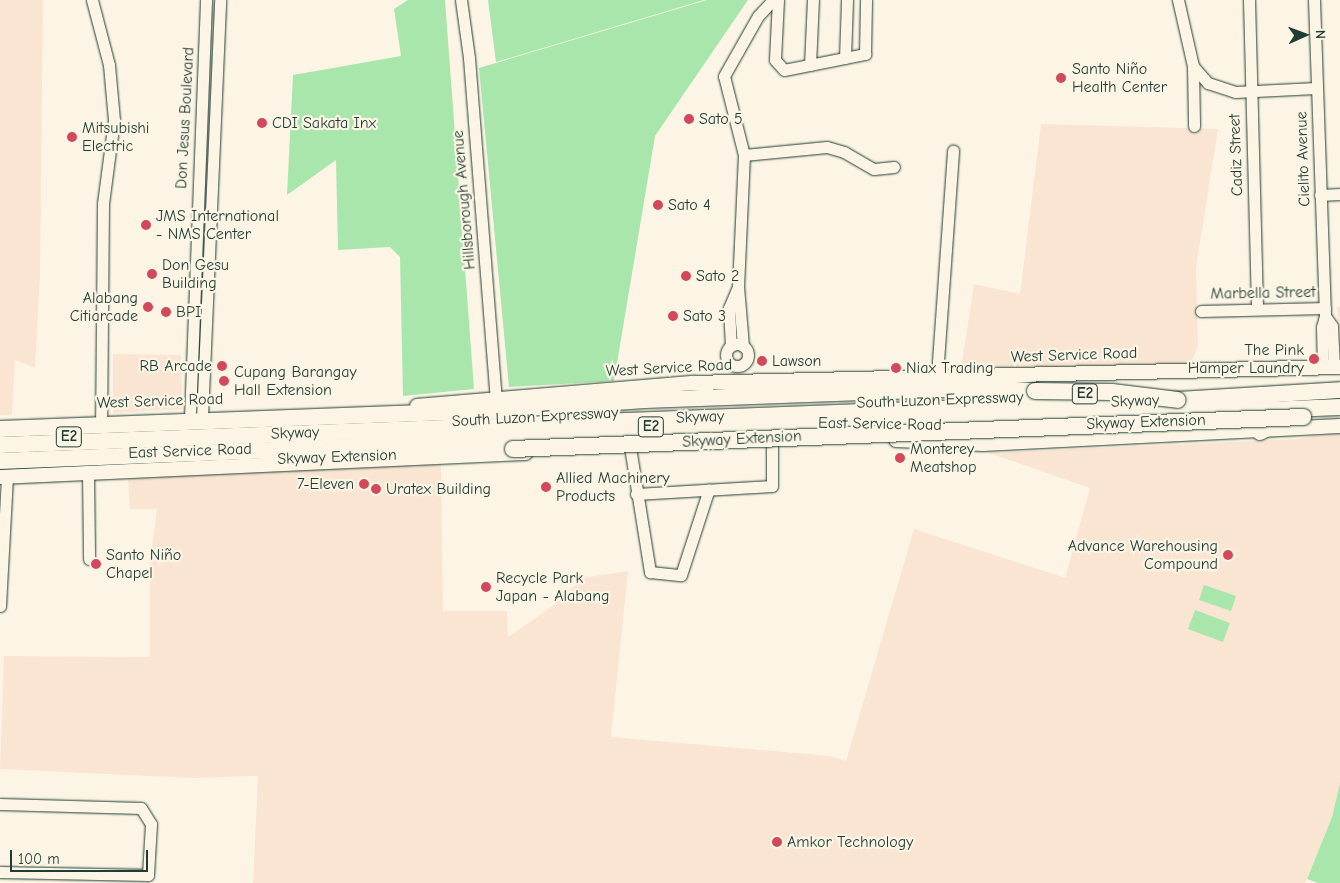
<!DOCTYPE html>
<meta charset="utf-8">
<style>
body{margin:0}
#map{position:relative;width:1340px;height:883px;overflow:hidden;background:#fcf5e5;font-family:"Comic Neue",sans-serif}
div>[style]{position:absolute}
.built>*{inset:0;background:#f9e5d1}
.round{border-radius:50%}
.green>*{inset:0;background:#a9e6ac}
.roads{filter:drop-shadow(0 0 1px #1f3d34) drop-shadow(0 0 1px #1f3d34)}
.minor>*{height:11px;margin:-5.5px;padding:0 5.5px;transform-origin:5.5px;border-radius:5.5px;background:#fcf5e5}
.minor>.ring{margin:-5.5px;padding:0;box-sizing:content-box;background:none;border:11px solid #fcf5e5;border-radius:50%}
.major>*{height:14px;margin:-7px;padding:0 7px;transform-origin:7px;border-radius:7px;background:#fcf5e5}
.highway>*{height:16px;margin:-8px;padding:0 8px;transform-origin:8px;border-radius:8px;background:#fcf5e5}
.bridges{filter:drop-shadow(0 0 1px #1f3d34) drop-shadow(0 0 1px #1f3d34)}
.highway-bridge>*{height:16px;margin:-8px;padding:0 8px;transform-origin:8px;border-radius:8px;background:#fcf5e5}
.dots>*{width:14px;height:14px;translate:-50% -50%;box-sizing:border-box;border:2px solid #fcf5e5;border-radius:50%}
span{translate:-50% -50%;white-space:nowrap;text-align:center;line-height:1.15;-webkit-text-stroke:4.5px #fcf5e5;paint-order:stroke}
.shield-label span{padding:1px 4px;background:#fcf5e5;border:1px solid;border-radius:4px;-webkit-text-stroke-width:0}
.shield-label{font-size:15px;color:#1f3d34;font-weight:700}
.poi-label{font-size:16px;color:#1f3d34}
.left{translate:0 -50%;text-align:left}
.right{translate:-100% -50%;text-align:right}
.street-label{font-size:16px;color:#1f3d34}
.north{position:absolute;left:1280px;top:10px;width:50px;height:50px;-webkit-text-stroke:4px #fcf5e5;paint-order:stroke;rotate:88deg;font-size:14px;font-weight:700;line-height:20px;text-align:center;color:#1f3d34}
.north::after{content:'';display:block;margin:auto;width:18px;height:22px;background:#1f3d34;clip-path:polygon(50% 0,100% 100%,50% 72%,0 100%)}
.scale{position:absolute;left:10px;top:850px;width:138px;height:22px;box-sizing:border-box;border:2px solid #1f3d34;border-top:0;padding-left:6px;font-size:15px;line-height:18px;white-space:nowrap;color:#1f3d34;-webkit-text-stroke:4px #fcf5e5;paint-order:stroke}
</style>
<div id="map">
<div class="built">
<i style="clip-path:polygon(0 0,43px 0,40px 277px,35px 368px,15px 360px,12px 415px,0 415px)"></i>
<i class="round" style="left:1055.5px;top:72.5px;width:11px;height:11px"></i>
<i style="clip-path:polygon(1041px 124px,1218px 129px,1196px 268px,1198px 346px,1190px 365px,961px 369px,974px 284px,1020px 294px)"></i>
<i style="clip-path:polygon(1337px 307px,1340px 307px,1339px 363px)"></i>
<i style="clip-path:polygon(113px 354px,181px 355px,182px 409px,113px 413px)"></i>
<i style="clip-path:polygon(1340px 432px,1340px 783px,1332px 817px,1305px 883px,253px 883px,258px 776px,193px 778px,0 769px,4px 656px,150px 657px,150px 561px,157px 509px,130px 509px,128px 478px,441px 464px,443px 611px,507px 611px,508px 637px,557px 603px,583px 578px,628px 571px,611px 737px,830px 756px,846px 761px,914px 529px,1065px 578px,1090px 488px,989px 453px,1297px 439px)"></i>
</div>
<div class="green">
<i style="clip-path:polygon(408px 0,445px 0,474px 389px,403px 396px,400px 257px,390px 247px,338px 250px,336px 160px,287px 195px,293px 75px,401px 56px,394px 9px)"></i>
<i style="clip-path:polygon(488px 0,704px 0,496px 62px)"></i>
<i style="clip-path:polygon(707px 0,748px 0,655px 136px,614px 381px,509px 387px,479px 68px)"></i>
<i style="clip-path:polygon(1204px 585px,1236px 596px,1231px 611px,1199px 600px)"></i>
<i style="clip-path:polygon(1195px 610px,1230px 623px,1223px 642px,1188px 629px)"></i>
<i style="clip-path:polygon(1340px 783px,1340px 883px,1318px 883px,1307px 879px,1332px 817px)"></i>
</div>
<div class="roads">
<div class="minor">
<i style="left:92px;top:0;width:67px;rotate:75.3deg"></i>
<i style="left:109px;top:65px;width:55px;rotate:84.8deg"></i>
<i style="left:114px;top:120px;width:85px;rotate:97.5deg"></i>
<i style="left:103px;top:204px;width:217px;rotate:90.5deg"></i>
<i style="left:461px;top:0;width:59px;rotate:82.1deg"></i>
<i style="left:469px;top:58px;width:341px;rotate:85.5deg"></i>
<i style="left:778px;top:0;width:60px;rotate:92.9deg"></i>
<i style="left:775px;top:60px;width:13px;rotate:48deg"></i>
<i style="left:784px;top:70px;width:83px;rotate:-11.2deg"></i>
<i style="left:865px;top:54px;width:54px;rotate:-88.9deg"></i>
<i style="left:1178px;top:0;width:68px;rotate:77.2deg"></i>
<i style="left:1193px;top:66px;width:23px;rotate:49deg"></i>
<i style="left:1208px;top:83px;width:28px;rotate:18deg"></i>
<i style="left:1235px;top:92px;width:81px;rotate:-2.8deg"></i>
<i style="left:1249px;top:0;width:309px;rotate:88.5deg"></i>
<i style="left:1314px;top:0;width:316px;rotate:88deg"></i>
<i style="left:1325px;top:316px;width:11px;rotate:105deg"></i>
<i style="left:1322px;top:327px;width:40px;rotate:88.6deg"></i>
<i style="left:845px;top:58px;width:58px;rotate:-88deg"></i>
<i style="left:810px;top:65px;width:65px;rotate:-87.4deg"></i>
<i style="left:1193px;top:66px;width:60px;rotate:89deg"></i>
<i style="left:744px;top:155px;width:83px;rotate:-5.5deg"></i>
<i style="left:827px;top:147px;width:18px;rotate:16deg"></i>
<i style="left:844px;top:152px;width:34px;rotate:30deg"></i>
<i style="left:874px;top:169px;width:20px;rotate:-6deg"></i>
<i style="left:1320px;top:195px;width:20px;rotate:-3deg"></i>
<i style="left:1201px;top:311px;width:124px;rotate:-1.4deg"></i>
<i style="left:1325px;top:316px;width:12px;rotate:55deg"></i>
<i style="left:1332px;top:326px;width:41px;rotate:87.2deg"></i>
<i class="ring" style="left:726px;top:344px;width:11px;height:11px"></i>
<i style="left:731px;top:346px;width:38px;rotate:-93deg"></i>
<i style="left:729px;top:308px;width:23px;rotate:-67deg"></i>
<i style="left:743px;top:346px;width:59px;rotate:-94.8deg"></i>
<i style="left:738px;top:287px;width:132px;rotate:-87.4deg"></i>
<i style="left:744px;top:155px;width:81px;rotate:-104.2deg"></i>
<i style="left:724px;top:76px;width:69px;rotate:-60.5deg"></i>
<i style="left:758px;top:16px;width:22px;rotate:-47deg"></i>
<i style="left:937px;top:375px;width:225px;rotate:-85.9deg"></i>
<i style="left:202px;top:417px;width:417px;rotate:-87.5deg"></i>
<i style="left:190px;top:418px;width:418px;rotate:-87.8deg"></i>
<i style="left:630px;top:447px;width:127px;rotate:80.9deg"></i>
<i style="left:650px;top:572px;width:31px;rotate:6deg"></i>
<i style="left:681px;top:575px;width:90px;rotate:-72deg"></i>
<i style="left:88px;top:472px;width:87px;rotate:89.3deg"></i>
<i style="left:636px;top:494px;width:136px;rotate:-3.4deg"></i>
<i style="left:772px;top:486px;width:43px;rotate:-90deg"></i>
<i style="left:0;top:606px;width:130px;rotate:-86.9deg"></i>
<i style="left:0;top:804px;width:141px;rotate:1.6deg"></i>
<i style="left:141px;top:808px;width:19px;rotate:58deg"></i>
<i style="left:151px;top:824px;width:51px;rotate:93.4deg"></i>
<i style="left:148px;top:875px;width:148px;rotate:-178.8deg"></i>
</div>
<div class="major">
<i style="left:417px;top:406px;width:277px;rotate:-4.8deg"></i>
<i style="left:693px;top:383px;width:647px;rotate:-1.42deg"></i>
<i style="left:896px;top:440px;width:87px;rotate:2.6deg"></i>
<i style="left:983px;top:444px;width:357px;rotate:-2.9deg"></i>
<i style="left:0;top:477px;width:526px;rotate:-2.62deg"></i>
</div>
<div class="highway">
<i style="left:0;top:429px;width:501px;rotate:-2.17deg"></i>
<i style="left:501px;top:410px;width:144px;rotate:-4deg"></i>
<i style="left:645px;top:400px;width:334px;rotate:-2.1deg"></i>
<i style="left:979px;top:388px;width:56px;rotate:3.1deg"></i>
<i style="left:1260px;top:432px;width:32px;rotate:-28deg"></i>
<i style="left:0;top:445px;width:1179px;rotate:-2.19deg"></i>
<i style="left:1178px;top:400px;width:162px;rotate:-3.5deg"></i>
<i style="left:0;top:461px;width:1341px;rotate:-2.31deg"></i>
</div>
</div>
<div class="bridges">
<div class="highway-bridge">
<i style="left:1035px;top:391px;width:77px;rotate:0.7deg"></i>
<i style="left:1112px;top:392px;width:66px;rotate:6.9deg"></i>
<i style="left:513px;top:449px;width:791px;rotate:-2.32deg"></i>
</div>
</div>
<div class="dots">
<i style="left:1061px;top:78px;background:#d1495b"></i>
<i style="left:689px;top:119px;background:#d1495b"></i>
<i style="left:262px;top:123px;background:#d1495b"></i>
<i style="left:72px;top:137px;background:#d1495b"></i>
<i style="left:658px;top:205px;background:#d1495b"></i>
<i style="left:146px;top:225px;background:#d1495b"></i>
<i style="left:152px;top:274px;background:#d1495b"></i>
<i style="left:686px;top:276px;background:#d1495b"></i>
<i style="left:148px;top:307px;background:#d1495b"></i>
<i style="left:166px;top:312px;background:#d1495b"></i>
<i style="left:673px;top:316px;background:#d1495b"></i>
<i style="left:1314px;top:359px;background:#d1495b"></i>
<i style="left:762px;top:361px;background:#d1495b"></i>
<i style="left:222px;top:366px;background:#d1495b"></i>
<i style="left:896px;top:368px;background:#d1495b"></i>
<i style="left:224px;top:381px;background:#d1495b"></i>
<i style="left:900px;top:458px;background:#d1495b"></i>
<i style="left:364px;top:484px;background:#d1495b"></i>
<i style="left:546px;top:487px;background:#d1495b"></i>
<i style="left:376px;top:489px;background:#d1495b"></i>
<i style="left:1228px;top:555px;background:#d1495b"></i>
<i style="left:96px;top:564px;background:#d1495b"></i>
<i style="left:486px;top:587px;background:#d1495b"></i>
<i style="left:777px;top:842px;background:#d1495b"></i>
</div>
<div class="shield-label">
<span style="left:1085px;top:394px">E2</span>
<span style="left:651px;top:427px">E2</span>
<span style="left:69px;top:437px">E2</span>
</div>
<div class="poi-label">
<span class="left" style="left:1072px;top:78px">Santo Niño<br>Health Center</span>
<span class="left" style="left:699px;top:119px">Sato 5</span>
<span class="left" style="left:272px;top:123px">CDI Sakata Inx</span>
<span class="left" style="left:82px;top:137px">Mitsubishi<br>Electric</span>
<span class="left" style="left:668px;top:205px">Sato 4</span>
<span class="left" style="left:156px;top:225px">JMS International<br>- NMS Center</span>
<span class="left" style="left:162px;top:274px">Don Gesu<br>Building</span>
<span class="left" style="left:696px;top:276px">Sato 2</span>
<span class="right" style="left:138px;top:307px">Alabang<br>Citiarcade</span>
<span class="left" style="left:176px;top:312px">BPI</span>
<span class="left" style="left:683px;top:316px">Sato 3</span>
<span class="right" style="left:1304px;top:359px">The Pink<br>Hamper Laundry</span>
<span class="left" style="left:772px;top:361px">Lawson</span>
<span class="right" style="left:212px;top:366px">RB Arcade</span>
<span class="left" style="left:906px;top:368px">Niax Trading</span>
<span class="left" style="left:234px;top:381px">Cupang Barangay<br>Hall Extension</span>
<span class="left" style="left:910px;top:458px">Monterey<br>Meatshop</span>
<span class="left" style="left:556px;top:487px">Allied Machinery<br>Products</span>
<span class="right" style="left:354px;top:484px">7-Eleven</span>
<span class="left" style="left:386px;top:489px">Uratex Building</span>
<span class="right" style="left:1218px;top:555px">Advance Warehousing<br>Compound</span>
<span class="left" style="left:106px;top:564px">Santo Niño<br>Chapel</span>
<span class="left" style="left:496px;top:587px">Recycle Park<br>Japan - Alabang</span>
<span class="left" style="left:787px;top:842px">Amkor Technology</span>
</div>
<div class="street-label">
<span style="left:185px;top:118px;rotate:-87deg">Don Jesus Boulevard</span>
<span style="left:1236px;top:155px;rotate:-92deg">Cadiz Street</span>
<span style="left:1303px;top:159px;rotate:-92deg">Cielito Avenue</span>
<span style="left:464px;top:200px;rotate:-95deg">Hillsborough Avenue</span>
<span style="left:1263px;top:293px;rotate:-1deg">Marbella Street</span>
<span style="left:1074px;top:355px;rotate:-2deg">West Service Road</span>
<span style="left:669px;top:368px;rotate:-3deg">West Service Road</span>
<span style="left:940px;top:400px;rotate:-2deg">South Luzon Expressway</span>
<span style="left:160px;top:401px;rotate:-2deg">West Service Road</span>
<span style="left:1135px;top:401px;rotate:-2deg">Skyway</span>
<span style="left:535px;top:417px;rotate:-3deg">South Luzon Expressway</span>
<span style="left:700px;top:417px;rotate:-2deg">Skyway</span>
<span style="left:1146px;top:422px;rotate:-2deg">Skyway Extension</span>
<span style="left:880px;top:424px;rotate:1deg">East Service Road</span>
<span style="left:295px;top:433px;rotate:-2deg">Skyway</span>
<span style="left:742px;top:439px;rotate:-3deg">Skyway Extension</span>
<span style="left:190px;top:451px;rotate:-2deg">East Service Road</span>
<span style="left:337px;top:457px;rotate:-2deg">Skyway Extension</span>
</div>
<div class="north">N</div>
<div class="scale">100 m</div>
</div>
